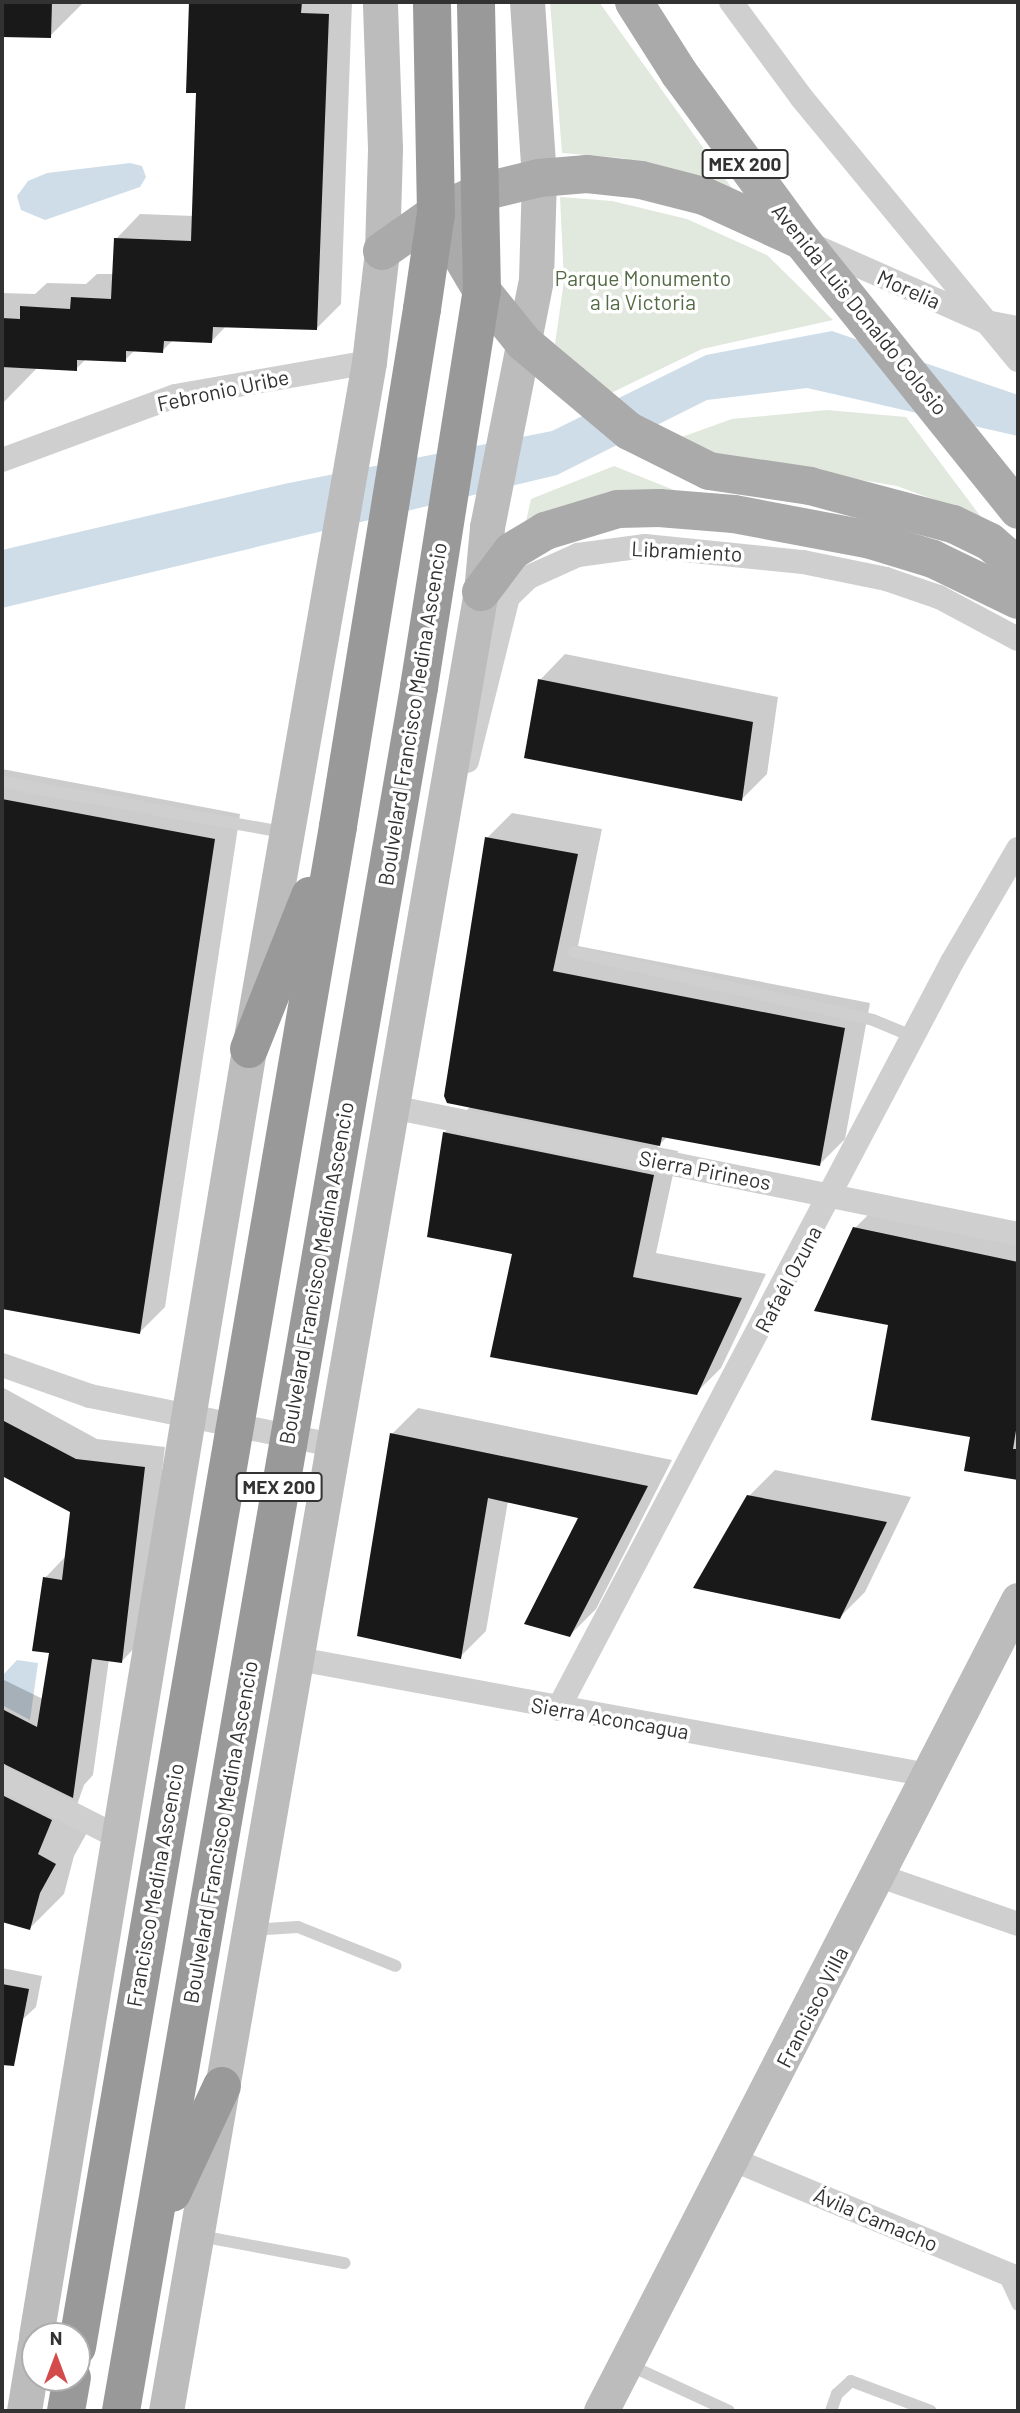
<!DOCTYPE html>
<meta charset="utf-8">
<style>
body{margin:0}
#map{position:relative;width:1020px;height:2413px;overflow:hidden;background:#fff;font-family:Barlow,sans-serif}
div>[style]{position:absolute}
.green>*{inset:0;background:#e1e8dd}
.water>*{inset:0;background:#cfdde8}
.shadow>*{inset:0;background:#0003}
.building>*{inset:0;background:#191919}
.lane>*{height:12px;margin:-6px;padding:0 6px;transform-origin:6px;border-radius:6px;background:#cfcfcf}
.street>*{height:24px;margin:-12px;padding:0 12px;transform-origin:12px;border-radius:12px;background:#cfcfcf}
.secondary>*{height:35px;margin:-17.5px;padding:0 17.5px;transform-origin:17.5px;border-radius:17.5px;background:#bcbcbc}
.primary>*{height:38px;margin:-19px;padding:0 19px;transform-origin:19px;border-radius:19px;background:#aaa}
.highway>*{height:38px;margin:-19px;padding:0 19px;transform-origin:19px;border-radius:19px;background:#999}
span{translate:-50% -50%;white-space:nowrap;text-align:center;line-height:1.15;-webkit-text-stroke:7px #fff;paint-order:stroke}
.shield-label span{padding:2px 5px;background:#fff;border:2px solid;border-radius:5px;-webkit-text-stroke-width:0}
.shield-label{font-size:19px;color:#323232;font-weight:700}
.park-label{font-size:21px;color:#536a44}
.street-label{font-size:21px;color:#323232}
.frame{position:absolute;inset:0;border:4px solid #323232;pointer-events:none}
.north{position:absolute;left:21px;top:2322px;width:70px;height:70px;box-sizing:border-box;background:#fff;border:2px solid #adadad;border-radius:50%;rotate:0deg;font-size:19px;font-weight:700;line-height:28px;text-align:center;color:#323232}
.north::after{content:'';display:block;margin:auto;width:24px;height:32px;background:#d34c4b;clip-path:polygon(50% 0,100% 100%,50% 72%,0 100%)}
</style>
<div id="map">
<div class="green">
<i style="clip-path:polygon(550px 2px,599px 2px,734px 191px,623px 158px,562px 153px)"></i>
<i style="clip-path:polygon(560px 197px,612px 201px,687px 219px,767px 255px,833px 320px,702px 349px,611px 393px,555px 344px,564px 281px)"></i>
<i style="clip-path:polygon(827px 410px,906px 417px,981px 517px,897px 486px,832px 475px,762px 470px,676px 439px,732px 419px)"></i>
<i style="clip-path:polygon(614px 466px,689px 496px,525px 526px,531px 499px)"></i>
</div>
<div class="water">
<i style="clip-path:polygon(130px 163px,142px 166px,146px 177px,140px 187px,45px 220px,21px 210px,17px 196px,28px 181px,47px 173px)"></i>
<i style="clip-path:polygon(832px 331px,1018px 395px,1018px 436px,807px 388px,707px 400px,557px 475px,2px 608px,2px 550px,284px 484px,552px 431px,706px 355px)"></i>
<i style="clip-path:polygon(17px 1660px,38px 1663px,30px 1720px,2px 1705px,2px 1676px)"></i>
</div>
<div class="shadow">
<i style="clip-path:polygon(2px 2px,84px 2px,50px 36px,2px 35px)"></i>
<i style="clip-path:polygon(191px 2px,352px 2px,341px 304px,316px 329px,227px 325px,212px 341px,174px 339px,162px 351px,135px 350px,125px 360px,87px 358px,76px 369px,38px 367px,2px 404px,2px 293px,35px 294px,47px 283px,86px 284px,97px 274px,114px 274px,116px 239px,140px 214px,194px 216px,198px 91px,188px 91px)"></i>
<i style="clip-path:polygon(565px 654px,778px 697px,767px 774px,742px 799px,540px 680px)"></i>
<i style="clip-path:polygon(2px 769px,240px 814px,165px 1307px,140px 1332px,2px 1307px)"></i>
<i style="clip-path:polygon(512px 813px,602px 829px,578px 946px,870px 1003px,845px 1139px,820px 1164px,668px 1136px,657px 1147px,678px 1151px,656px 1253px,766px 1274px,721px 1368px,696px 1393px,514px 1252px,444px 1133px,471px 1106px,487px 838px)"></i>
<i style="clip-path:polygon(877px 1206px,1018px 1235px,1018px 1479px,966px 1469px,972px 1436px,890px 1324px,855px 1228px)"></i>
<i style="clip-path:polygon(2px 1387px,97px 1439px,165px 1447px,142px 1640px,122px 1661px,109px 1659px,93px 1775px,84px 1785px,72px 1819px,89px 1829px,74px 1856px,64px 1894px,30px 1928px,2px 1920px,2px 1765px,10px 1764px,2px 1760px,2px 1679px,43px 1699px,51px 1651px,45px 1578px,65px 1557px,72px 1511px,2px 1474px)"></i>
<i style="clip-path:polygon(418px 1408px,672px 1460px,596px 1609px,570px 1635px,580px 1517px,508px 1501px,486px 1631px,460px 1657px,392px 1434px)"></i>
<i style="clip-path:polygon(775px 1470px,911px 1497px,865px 1592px,840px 1617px,749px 1496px)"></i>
<i style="clip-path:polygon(2px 1968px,42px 1976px,36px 2007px,22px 2020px,2px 2016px)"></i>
</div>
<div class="building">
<i style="clip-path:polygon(2px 2px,52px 2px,51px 38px,2px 37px)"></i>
<i style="clip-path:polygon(189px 2px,302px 2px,301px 13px,329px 14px,317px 330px,213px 327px,212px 343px,164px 341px,163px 353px,126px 351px,126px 362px,77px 360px,77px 371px,2px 367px,2px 318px,20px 319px,20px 306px,70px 309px,71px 297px,111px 299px,114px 238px,191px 241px,196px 93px,186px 93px)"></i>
<i style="clip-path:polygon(538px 679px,753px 722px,742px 801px,524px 758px)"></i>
<i style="clip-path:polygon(2px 799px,215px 839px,140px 1334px,2px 1309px)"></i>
<i style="clip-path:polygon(485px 837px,578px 854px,553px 971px,845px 1028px,820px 1166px,662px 1137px,660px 1146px,447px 1103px,444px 1096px)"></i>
<i style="clip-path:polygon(443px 1132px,654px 1175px,633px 1277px,742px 1298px,697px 1395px,490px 1357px,512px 1254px,427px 1237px)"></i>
<i style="clip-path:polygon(853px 1227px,1018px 1262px,1018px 1418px,1013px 1449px,1018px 1449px,1018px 1480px,964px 1471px,970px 1437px,871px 1420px,888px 1325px,814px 1311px)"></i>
<i style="clip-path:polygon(2px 1420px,76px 1459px,145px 1467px,122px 1663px,92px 1659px,73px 1798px,2px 1763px,2px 1709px,37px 1727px,49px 1653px,32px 1651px,43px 1577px,62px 1580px,70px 1512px,2px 1476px)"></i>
<i style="clip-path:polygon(390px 1433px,648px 1486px,570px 1637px,524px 1624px,578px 1518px,488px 1498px,461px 1659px,357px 1636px)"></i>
<i style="clip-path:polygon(747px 1495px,887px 1522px,840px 1619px,693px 1588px)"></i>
<i style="clip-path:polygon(2px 1795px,52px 1820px,38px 1854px,56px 1864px,40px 1893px,30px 1930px,2px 1922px)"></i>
<i style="clip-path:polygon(2px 1984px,29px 1989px,14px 2066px,2px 2065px)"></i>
</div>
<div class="lane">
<i style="left:2px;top:782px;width:286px;rotate:10.1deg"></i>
<i style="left:574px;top:952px;width:307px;rotate:12.8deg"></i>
<i style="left:873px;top:1020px;width:44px;rotate:22.5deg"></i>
<i style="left:251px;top:1930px;width:47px;rotate:-3.7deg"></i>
<i style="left:298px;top:1927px;width:105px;rotate:21.7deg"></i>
<i style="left:200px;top:2236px;width:147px;rotate:10.6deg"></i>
<i style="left:1003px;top:2273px;width:35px;rotate:65deg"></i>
<i style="left:629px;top:2365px;width:110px;rotate:24.7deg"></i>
<i style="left:831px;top:2411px;width:18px;rotate:-71deg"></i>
<i style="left:837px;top:2394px;width:19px;rotate:-43deg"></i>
<i style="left:851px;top:2381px;width:85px;rotate:20.6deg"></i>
</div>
<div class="street">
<i style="left:731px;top:2px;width:118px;rotate:53.6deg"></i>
<i style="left:801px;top:97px;width:341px;rotate:50.5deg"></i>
<i style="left:812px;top:245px;width:190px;rotate:23.9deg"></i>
<i style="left:986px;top:322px;width:33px;rotate:11deg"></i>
<i style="left:2px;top:460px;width:184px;rotate:-20.3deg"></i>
<i style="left:175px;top:396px;width:197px;rotate:-9.9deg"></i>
<i style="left:467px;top:761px;width:169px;rotate:-76deg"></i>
<i style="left:508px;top:597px;width:29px;rotate:-44deg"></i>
<i style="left:529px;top:577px;width:54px;rotate:-24.2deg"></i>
<i style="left:578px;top:555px;width:68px;rotate:-7.7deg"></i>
<i style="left:645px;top:546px;width:159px;rotate:5.8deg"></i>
<i style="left:803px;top:562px;width:85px;rotate:11.6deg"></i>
<i style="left:886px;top:579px;width:56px;rotate:18.8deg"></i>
<i style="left:939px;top:597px;width:89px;rotate:28deg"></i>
<i style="left:392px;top:1107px;width:639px;rotate:11.47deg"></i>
<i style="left:2px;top:1365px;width:93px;rotate:19.4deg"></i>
<i style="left:90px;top:1396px;width:249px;rotate:11.4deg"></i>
<i style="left:293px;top:1658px;width:646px;rotate:10.44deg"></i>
<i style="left:558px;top:1709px;width:845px;rotate:-62.19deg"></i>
<i style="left:952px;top:962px;width:131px;rotate:-59.7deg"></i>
<i style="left:2px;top:1778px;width:132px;rotate:27deg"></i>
<i style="left:880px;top:1876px;width:146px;rotate:19.2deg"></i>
<i style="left:734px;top:2160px;width:308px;rotate:22.6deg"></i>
</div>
<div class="secondary">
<i style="left:36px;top:2336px;width:1305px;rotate:-80.6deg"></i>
<i style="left:249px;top:1049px;width:697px;rotate:-80.09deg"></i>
<i style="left:369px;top:362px;width:112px;rotate:-83.3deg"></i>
<i style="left:382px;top:251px;width:103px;rotate:-88.3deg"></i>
<i style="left:385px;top:148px;width:146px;rotate:-92deg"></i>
<i style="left:24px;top:2411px;width:68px;rotate:-80.7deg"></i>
<i style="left:166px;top:2411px;width:1846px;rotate:-80.18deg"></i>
<i style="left:481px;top:592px;width:65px;rotate:-84.7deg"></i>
<i style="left:487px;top:527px;width:253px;rotate:-78.8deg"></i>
<i style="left:536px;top:279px;width:101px;rotate:-88.3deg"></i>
<i style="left:539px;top:178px;width:176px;rotate:-93.9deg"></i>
<i style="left:601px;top:2411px;width:912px;rotate:-62.79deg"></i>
</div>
<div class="primary">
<i style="left:634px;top:2px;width:84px;rotate:57.6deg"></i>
<i style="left:679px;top:73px;width:208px;rotate:53.8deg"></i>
<i style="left:802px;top:241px;width:345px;rotate:51.2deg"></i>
<i style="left:436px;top:213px;width:91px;rotate:59.5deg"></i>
<i style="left:482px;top:291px;width:67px;rotate:51.1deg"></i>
<i style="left:524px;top:343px;width:137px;rotate:40deg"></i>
<i style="left:629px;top:431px;width:89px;rotate:26.6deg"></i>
<i style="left:709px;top:471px;width:102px;rotate:8.4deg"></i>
<i style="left:810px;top:486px;width:148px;rotate:14.9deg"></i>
<i style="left:953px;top:524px;width:41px;rotate:25.9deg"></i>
<i style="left:990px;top:542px;width:37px;rotate:41deg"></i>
<i style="left:382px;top:251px;width:66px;rotate:-35.1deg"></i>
<i style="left:436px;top:213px;width:51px;rotate:-24.5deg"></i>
<i style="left:482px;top:192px;width:59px;rotate:-13.8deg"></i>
<i style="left:539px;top:178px;width:48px;rotate:-4.8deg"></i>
<i style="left:587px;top:174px;width:54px;rotate:6.3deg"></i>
<i style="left:641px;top:180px;width:65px;rotate:14.3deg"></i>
<i style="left:704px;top:196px;width:106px;rotate:24.6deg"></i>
<i style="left:481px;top:592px;width:51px;rotate:-52.9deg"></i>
<i style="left:512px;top:551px;width:39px;rotate:-31deg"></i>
<i style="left:545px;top:531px;width:76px;rotate:-16.8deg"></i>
<i style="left:618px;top:509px;width:41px;rotate:-1.4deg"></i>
<i style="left:659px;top:508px;width:75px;rotate:4.6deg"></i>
<i style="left:734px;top:514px;width:139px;rotate:10.7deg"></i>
<i style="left:871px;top:540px;width:65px;rotate:17deg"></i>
<i style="left:933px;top:559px;width:94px;rotate:25.8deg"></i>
</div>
<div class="highway">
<i style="left:249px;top:1049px;width:165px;rotate:-68.3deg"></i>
<i style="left:172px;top:2193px;width:118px;rotate:-65deg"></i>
<i style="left:77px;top:2347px;width:1543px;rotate:-80.26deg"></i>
<i style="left:338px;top:826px;width:524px;rotate:-80.77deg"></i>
<i style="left:422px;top:309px;width:97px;rotate:-81.7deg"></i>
<i style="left:436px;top:213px;width:211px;rotate:-91.1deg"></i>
<i style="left:66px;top:2411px;width:34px;rotate:-80deg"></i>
<i style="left:121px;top:2411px;width:1750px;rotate:-80.19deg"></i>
<i style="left:419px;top:687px;width:401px;rotate:-81deg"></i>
<i style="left:482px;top:291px;width:289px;rotate:-91.2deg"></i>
</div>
<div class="shield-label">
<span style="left:745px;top:164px">MEX 200</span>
<span style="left:279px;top:1487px">MEX 200</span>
</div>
<div class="park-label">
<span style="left:643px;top:290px">Parque Monumento<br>a la Victoria</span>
</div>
<div class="street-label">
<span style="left:909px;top:289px;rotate:24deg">Morelia</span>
<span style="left:860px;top:309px;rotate:51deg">Avenida Luis Donaldo Colosio</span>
<span style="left:223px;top:390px;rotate:-12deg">Febronio Uribe</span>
<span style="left:687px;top:551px;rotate:3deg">Libramiento</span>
<span style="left:412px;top:714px;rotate:-81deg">Boulvelard Francisco Medina Ascencio</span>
<span style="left:705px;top:1170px;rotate:11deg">Sierra Pirineos</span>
<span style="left:316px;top:1273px;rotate:-80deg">Boulvelard Francisco Medina Ascencio</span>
<span style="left:788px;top:1279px;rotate:-62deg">Rafaél Ozuna</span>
<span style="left:610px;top:1718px;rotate:10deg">Sierra Aconcagua</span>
<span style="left:220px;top:1832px;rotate:-80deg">Boulvelard Francisco Medina Ascencio</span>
<span style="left:155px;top:1885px;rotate:-80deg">Francisco Medina Ascencio</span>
<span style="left:812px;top:2007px;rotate:-63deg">Francisco Villa</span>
<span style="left:876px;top:2219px;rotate:23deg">Ávila Camacho</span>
</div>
<div class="frame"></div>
<div class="north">N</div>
</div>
